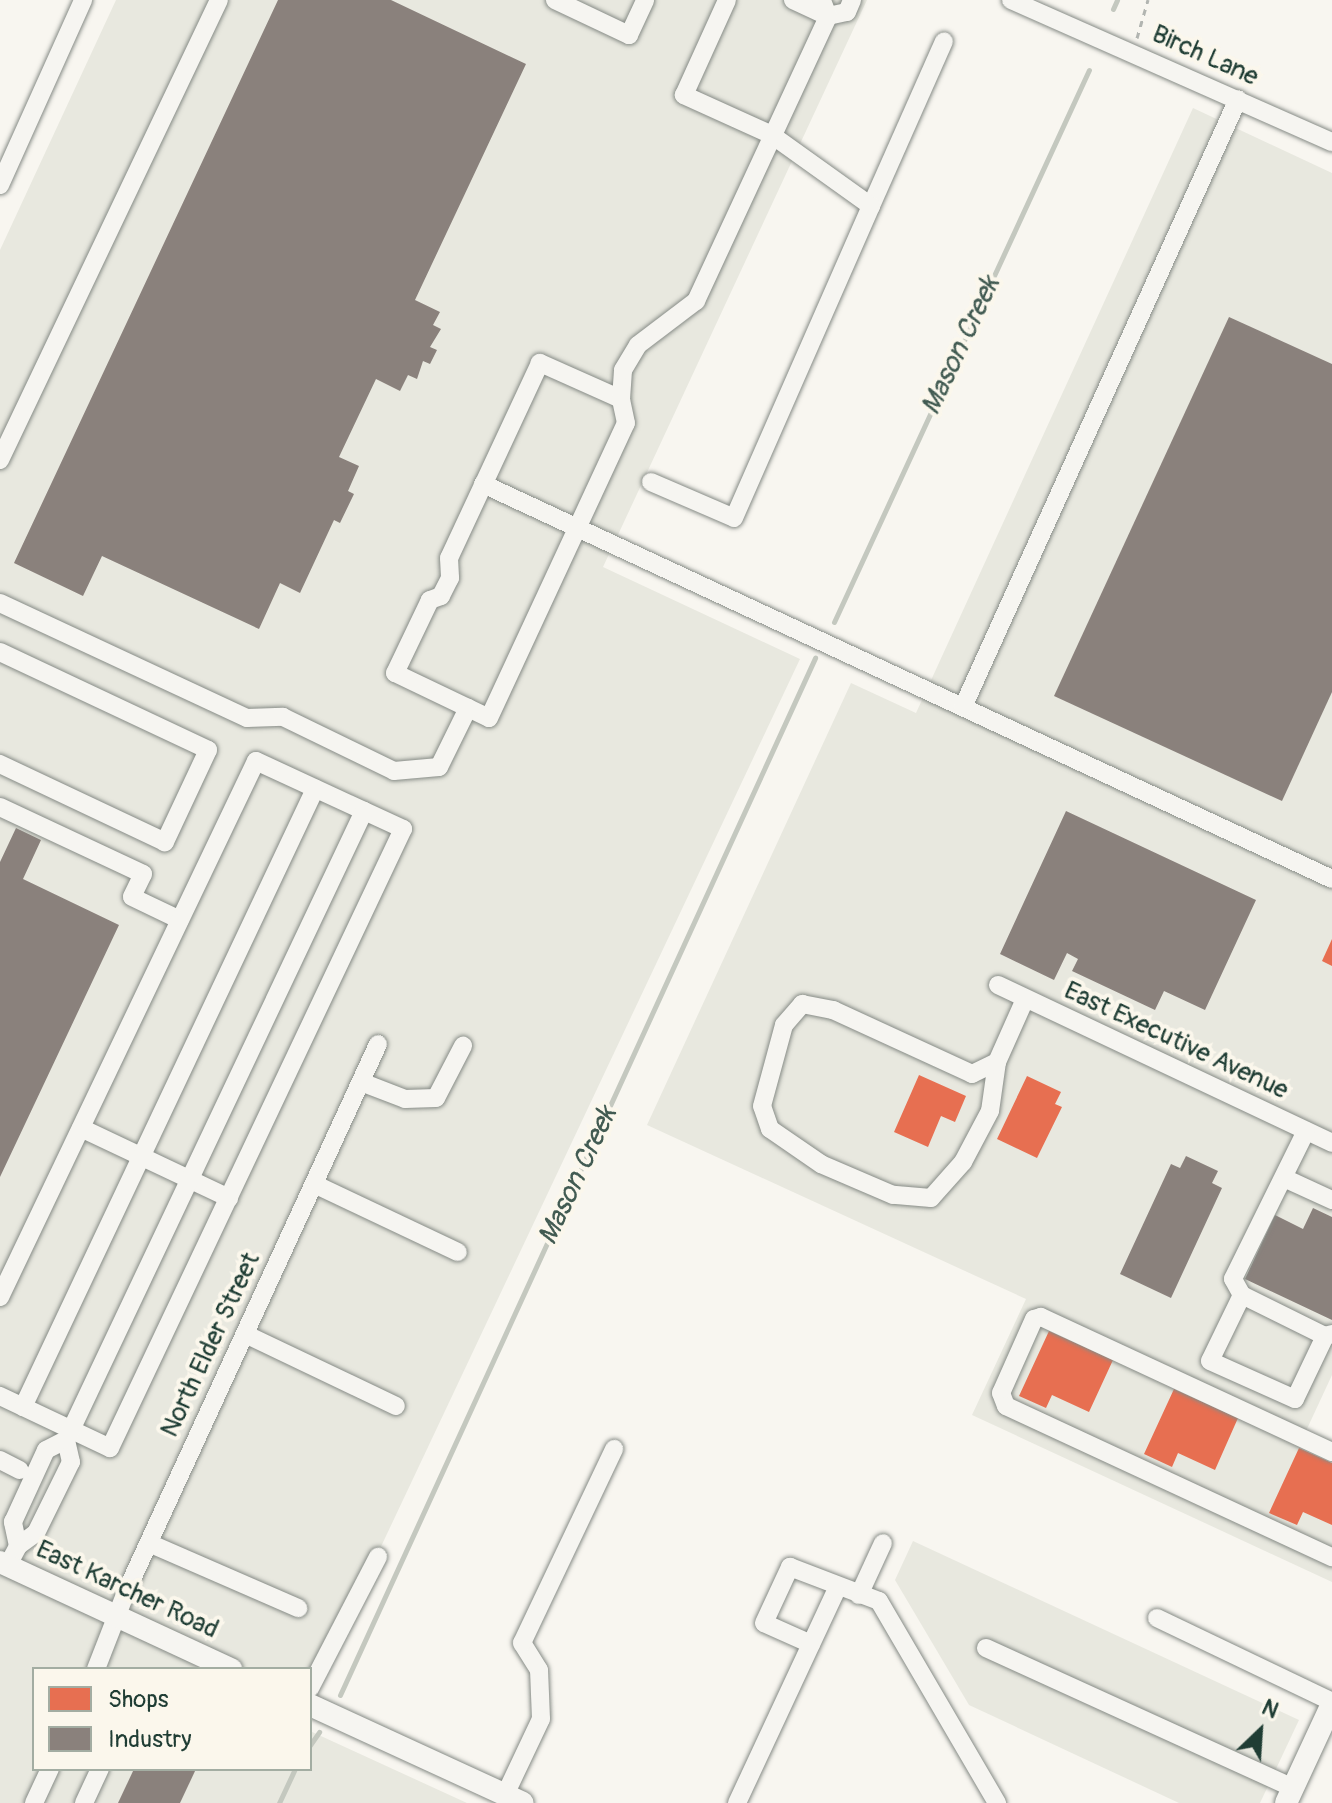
<!DOCTYPE html>
<style>
body{margin:0}
#map{position:relative;width:1332px;height:1803px;overflow:hidden;background:#f8f6f0;font-family:Pangolin,sans-serif}
div>[style]{position:absolute}
.built>*{inset:0;background:#e8e8df}
.shops>*{inset:0;background:#e76f51}
.industry>*{inset:0;background:#8a817c}
.stream>*{height:5px;margin:-2.5px;padding:0 2.5px;transform-origin:2.5px;border-radius:2.5px;background:#c4c8bf}
.path>*{height:3px;margin-top:-1.5px;transform-origin:0;background:repeating-linear-gradient(90deg,#b2b5b1 0 6px,transparent 0 12px)}
.roads{filter:drop-shadow(0 0 2px #868b86) drop-shadow(0 0 2px #868b86)}
.minor>*{height:18px;margin:-9px;padding:0 9px;transform-origin:9px;border-radius:9px;background:#f6f5f1}
.major>*{height:22px;margin:-11px;padding:0 11px;transform-origin:11px;border-radius:11px;background:#f6f5f1}
span{translate:-50% -50%;white-space:nowrap;text-align:center;line-height:1.15;-webkit-text-stroke:8px #fbf7ec;paint-order:stroke}
.street-label{font-size:26px;color:#1f3d34}
.water-label{font-size:28px;color:#425b52;font-style:italic}
.legend{position:absolute;left:32px;top:1667px;width:280px;height:104px;box-sizing:border-box;background:#fbf7ec;border:2px solid #a3ada2;margin:0;padding:10px 14px;list-style:none;font-size:24px;color:#1f3d34}
.legend li{display:flex;align-items:center;gap:16px;height:40px}
.legend b{width:40px;border:2px solid #a3ada2}
.north{position:absolute;left:1220px;top:1691px;width:80px;height:80px;-webkit-text-stroke:6px #fbf7ec;paint-order:stroke;rotate:25deg;font-size:22px;font-weight:700;line-height:32px;text-align:center;color:#1f3d34}
.north::after{content:'';display:block;margin:auto;width:28px;height:36px;background:#1f3d34;clip-path:polygon(50% 0,100% 100%,50% 72%,0 100%)}
</style>
<div id="map">
<div class="built">
<i style="clip-path:polygon(116px 0,867px 0,603px 567px,800px 659px,310px 1697px,310px 1669px,34px 1669px,34px 1769px,310px 1769px,310px 1731px,467px 1803px,0 1803px,0 250px)"></i>
<i style="clip-path:polygon(1193px 108px,1332px 173px,1332px 1375px,1306px 1431px,1332px 1443px,1332px 1582px,972px 1415px,1026px 1299px,647px 1125px,851px 683px,916px 713px)"></i>
<i style="clip-path:polygon(913px 1541px,1299px 1720px,1260px 1803px,1179px 1803px,969px 1705px,895px 1580px)"></i>
</div>
<div class="shops">
<i style="clip-path:polygon(1332px 939px,1332px 966px,1322px 961px)"></i>
<i style="clip-path:polygon(919px 1075px,966px 1096px,955px 1122px,941px 1116px,928px 1147px,894px 1132px)"></i>
<i style="clip-path:polygon(1027px 1076px,1061px 1092px,1055px 1104px,1062px 1107px,1037px 1158px,997px 1139px)"></i>
<i style="clip-path:polygon(1049px 1331px,1113px 1360px,1089px 1412px,1052px 1395px,1046px 1408px,1019px 1396px)"></i>
<i style="clip-path:polygon(1174px 1389px,1238px 1418px,1215px 1470px,1178px 1453px,1172px 1467px,1144px 1454px)"></i>
<i style="clip-path:polygon(1299px 1448px,1332px 1463px,1332px 1525px,1303px 1512px,1297px 1525px,1269px 1513px)"></i>
</div>
<div class="industry">
<i style="clip-path:polygon(278px 0,391px 0,526px 64px,415px 300px,440px 312px,433px 325px,441px 329px,430px 347px,437px 350px,430px 364px,423px 361px,417px 379px,408px 375px,400px 391px,376px 379px,339px 457px,359px 466px,348px 491px,354px 494px,340px 523px,334px 520px,300px 593px,280px 583px,259px 629px,102px 556px,83px 596px,14px 563px)"></i>
<i style="clip-path:polygon(1229px 317px,1332px 364px,1332px 692px,1282px 801px,1054px 696px)"></i>
<i style="clip-path:polygon(1066px 811px,1256px 900px,1205px 1010px,1164px 991px,1155px 1010px,1072px 971px,1078px 959px,1067px 953px,1054px 980px,1000px 954px)"></i>
<i style="clip-path:polygon(16px 828px,41px 840px,23px 879px,119px 925px,0 1177px,0 862px)"></i>
<i style="clip-path:polygon(1186px 1156px,1218px 1171px,1212px 1183px,1222px 1188px,1171px 1298px,1120px 1274px,1171px 1164px,1180px 1168px)"></i>
<i style="clip-path:polygon(1313px 1208px,1332px 1217px,1332px 1320px,1245px 1279px,1275px 1215px,1303px 1229px)"></i>
<i style="clip-path:polygon(134px 1769px,196px 1769px,180px 1803px,118px 1803px)"></i>
</div>
<div class="stream">
<i style="left:1113px;top:9px;width:10px;rotate:-66deg"></i>
<i style="left:834px;top:622px;width:608px;rotate:-65.21deg"></i>
<i style="left:340px;top:1695px;width:1141px;rotate:-65.39deg"></i>
<i style="left:310px;top:1745px;width:16px;rotate:-55deg"></i>
<i style="left:279px;top:1803px;width:38px;rotate:-65deg"></i>
</div>
<div class="path">
<i style="left:1137px;top:38px;width:40px;rotate:-74deg"></i>
</div>
<div class="roads">
<div class="minor">
<i style="left:555px;top:0;width:82px;rotate:25.3deg"></i>
<i style="left:629px;top:35px;width:38px;rotate:-65deg"></i>
<i style="left:793px;top:0;width:38px;rotate:25deg"></i>
<i style="left:828px;top:16px;width:19px;rotate:-12deg"></i>
<i style="left:847px;top:12px;width:13px;rotate:-67deg"></i>
<i style="left:1011px;top:0;width:351px;rotate:23.9deg"></i>
<i style="left:0;top:185px;width:203px;rotate:-65.8deg"></i>
<i style="left:871px;top:206px;width:180px;rotate:-66.1deg"></i>
<i style="left:621px;top:399px;width:89px;rotate:-156deg"></i>
<i style="left:540px;top:363px;width:215px;rotate:115deg"></i>
<i style="left:449px;top:558px;width:20px;rotate:87deg"></i>
<i style="left:450px;top:578px;width:20px;rotate:117deg"></i>
<i style="left:441px;top:596px;width:12px;rotate:160deg"></i>
<i style="left:430px;top:600px;width:81px;rotate:115.6deg"></i>
<i style="left:395px;top:673px;width:104px;rotate:25.6deg"></i>
<i style="left:489px;top:718px;width:325px;rotate:-65.1deg"></i>
<i style="left:626px;top:423px;width:25px;rotate:-102deg"></i>
<i style="left:621px;top:399px;width:29px;rotate:-86deg"></i>
<i style="left:623px;top:370px;width:29px;rotate:-59deg"></i>
<i style="left:638px;top:345px;width:73px;rotate:-37.2deg"></i>
<i style="left:696px;top:301px;width:314px;rotate:-65.1deg"></i>
<i style="left:828px;top:16px;width:17px;rotate:-111deg"></i>
<i style="left:0;top:460px;width:509px;rotate:-64.54deg"></i>
<i style="left:651px;top:482px;width:90px;rotate:23.4deg"></i>
<i style="left:734px;top:518px;width:341px;rotate:-66.3deg"></i>
<i style="left:871px;top:206px;width:122px;rotate:-144.4deg"></i>
<i style="left:772px;top:135px;width:97px;rotate:-155.6deg"></i>
<i style="left:684px;top:95px;width:104px;rotate:-65.6deg"></i>
<i style="left:483px;top:484px;width:936px;rotate:24.95deg"></i>
<i style="left:0;top:603px;width:272px;rotate:25deg"></i>
<i style="left:247px;top:718px;width:36px;rotate:-2deg"></i>
<i style="left:283px;top:717px;width:123px;rotate:25.9deg"></i>
<i style="left:394px;top:771px;width:45px;rotate:-5.1deg"></i>
<i style="left:439px;top:767px;width:66px;rotate:-63.8deg"></i>
<i style="left:0;top:652px;width:230px;rotate:25.2deg"></i>
<i style="left:208px;top:750px;width:102px;rotate:115.1deg"></i>
<i style="left:165px;top:842px;width:183px;rotate:-154.7deg"></i>
<i style="left:963px;top:707px;width:667px;rotate:-65.66deg"></i>
<i style="left:0;top:807px;width:158px;rotate:25.1deg"></i>
<i style="left:143px;top:874px;width:25px;rotate:116deg"></i>
<i style="left:132px;top:897px;width:53px;rotate:25.6deg"></i>
<i style="left:998px;top:985px;width:369px;rotate:25.3deg"></i>
<i style="left:997px;top:1062px;width:49px;rotate:98.1deg"></i>
<i style="left:990px;top:1111px;width:58px;rotate:117.9deg"></i>
<i style="left:963px;top:1162px;width:48px;rotate:131.6deg"></i>
<i style="left:931px;top:1198px;width:38px;rotate:-175deg"></i>
<i style="left:893px;top:1195px;width:78px;rotate:-156.7deg"></i>
<i style="left:821px;top:1164px;width:62px;rotate:-145.5deg"></i>
<i style="left:770px;top:1129px;width:24px;rotate:-109deg"></i>
<i style="left:762px;top:1106px;width:84px;rotate:-74.8deg"></i>
<i style="left:784px;top:1025px;width:28px;rotate:-49deg"></i>
<i style="left:802px;top:1004px;width:32px;rotate:11deg"></i>
<i style="left:833px;top:1010px;width:153px;rotate:24.7deg"></i>
<i style="left:972px;top:1074px;width:28px;rotate:-26deg"></i>
<i style="left:997px;top:1062px;width:69px;rotate:-66deg"></i>
<i style="left:361px;top:1082px;width:47px;rotate:21.1deg"></i>
<i style="left:405px;top:1099px;width:31px;rotate:-2deg"></i>
<i style="left:436px;top:1098px;width:59px;rotate:-62.6deg"></i>
<i style="left:81px;top:1128px;width:164px;rotate:25.3deg"></i>
<i style="left:1306px;top:1131px;width:165px;rotate:116.3deg"></i>
<i style="left:1233px;top:1279px;width:18px;rotate:61deg"></i>
<i style="left:1242px;top:1295px;width:73px;rotate:115.9deg"></i>
<i style="left:1210px;top:1361px;width:93px;rotate:24.1deg"></i>
<i style="left:1295px;top:1399px;width:70px;rotate:-64.5deg"></i>
<i style="left:1325px;top:1336px;width:7px;rotate:-16deg"></i>
<i style="left:1284px;top:1178px;width:53px;rotate:24.6deg"></i>
<i style="left:314px;top:1184px;width:159px;rotate:25.3deg"></i>
<i style="left:1242px;top:1295px;width:93px;rotate:26.3deg"></i>
<i style="left:0;top:1297px;width:594px;rotate:-64.47deg"></i>
<i style="left:256px;top:761px;width:162px;rotate:24.8deg"></i>
<i style="left:403px;top:829px;width:685px;rotate:115.33deg"></i>
<i style="left:110px;top:1448px;width:122px;rotate:-154.7deg"></i>
<i style="left:245px;top:1334px;width:167px;rotate:25.5deg"></i>
<i style="left:23px;top:1407px;width:684px;rotate:-64.71deg"></i>
<i style="left:1332px;top:1452px;width:321px;rotate:-155.1deg"></i>
<i style="left:1041px;top:1317px;width:7px;rotate:164deg"></i>
<i style="left:1034px;top:1319px;width:81px;rotate:114deg"></i>
<i style="left:1001px;top:1393px;width:14px;rotate:69deg"></i>
<i style="left:1006px;top:1406px;width:359px;rotate:24.9deg"></i>
<i style="left:0;top:1460px;width:22px;rotate:27deg"></i>
<i style="left:149px;top:1543px;width:163px;rotate:23.6deg"></i>
<i style="left:18px;top:1546px;width:25px;rotate:-102deg"></i>
<i style="left:13px;top:1522px;width:79px;rotate:-65.4deg"></i>
<i style="left:46px;top:1450px;width:22px;rotate:-27deg"></i>
<i style="left:8px;top:1565px;width:21px;rotate:-62deg"></i>
<i style="left:18px;top:1546px;width:22px;rotate:-36deg"></i>
<i style="left:36px;top:1533px;width:79px;rotate:-63.8deg"></i>
<i style="left:71px;top:1462px;width:23px;rotate:-103deg"></i>
<i style="left:66px;top:1440px;width:11px;rotate:-63deg"></i>
<i style="left:71px;top:1430px;width:685px;rotate:-64.67deg"></i>
<i style="left:859px;top:1595px;width:57px;rotate:-65.2deg"></i>
<i style="left:1157px;top:1618px;width:194px;rotate:25.6deg"></i>
<i style="left:811px;top:1644px;width:51px;rotate:-155.9deg"></i>
<i style="left:764px;top:1623px;width:62px;rotate:-65.1deg"></i>
<i style="left:790px;top:1567px;width:95px;rotate:20.9deg"></i>
<i style="left:879px;top:1601px;width:234px;rotate:59.7deg"></i>
<i style="left:986px;top:1648px;width:337px;rotate:24.5deg"></i>
<i style="left:96px;top:1669px;width:83px;rotate:-68.7deg"></i>
<i style="left:126px;top:1592px;width:603px;rotate:-65.3deg"></i>
<i style="left:310px;top:1688px;width:148px;rotate:-62.6deg"></i>
<i style="left:505px;top:1795px;width:84px;rotate:-64.7deg"></i>
<i style="left:541px;top:1719px;width:49px;rotate:-92.3deg"></i>
<i style="left:539px;top:1670px;width:32px;rotate:-122deg"></i>
<i style="left:522px;top:1643px;width:215px;rotate:-64.6deg"></i>
<i style="left:34px;top:1803px;width:38px;rotate:-65deg"></i>
<i style="left:84px;top:1803px;width:38px;rotate:-65deg"></i>
<i style="left:737px;top:1803px;width:236px;rotate:-65deg"></i>
</div>
<div class="major">
<i style="left:0;top:1562px;width:255px;rotate:24.9deg"></i>
<i style="left:310px;top:1705px;width:234px;rotate:24.7deg"></i>
<i style="left:1286px;top:1803px;width:109px;rotate:-65.1deg"></i>
</div>
</div>
<div class="street-label">
<span style="left:1205px;top:56px;rotate:24deg">Birch Lane</span>
<span style="left:1176px;top:1041px;rotate:25deg">East Executive Avenue</span>
<span style="left:211px;top:1345px;rotate:-65deg">North Elder Street</span>
<span style="left:127px;top:1590px;rotate:25deg">East Karcher Road</span>
</div>
<div class="water-label">
<span style="left:961px;top:346px;rotate:-65deg">Mason Creek</span>
<span style="left:578px;top:1176px;rotate:-65deg">Mason Creek</span>
</div>
<ul class="legend">
<li><b style="height:22px;background:#e76f51"></b>Shops</li>
<li><b style="height:22px;background:#8a817c"></b>Industry</li>
</ul>
<div class="north">N</div>
</div>
